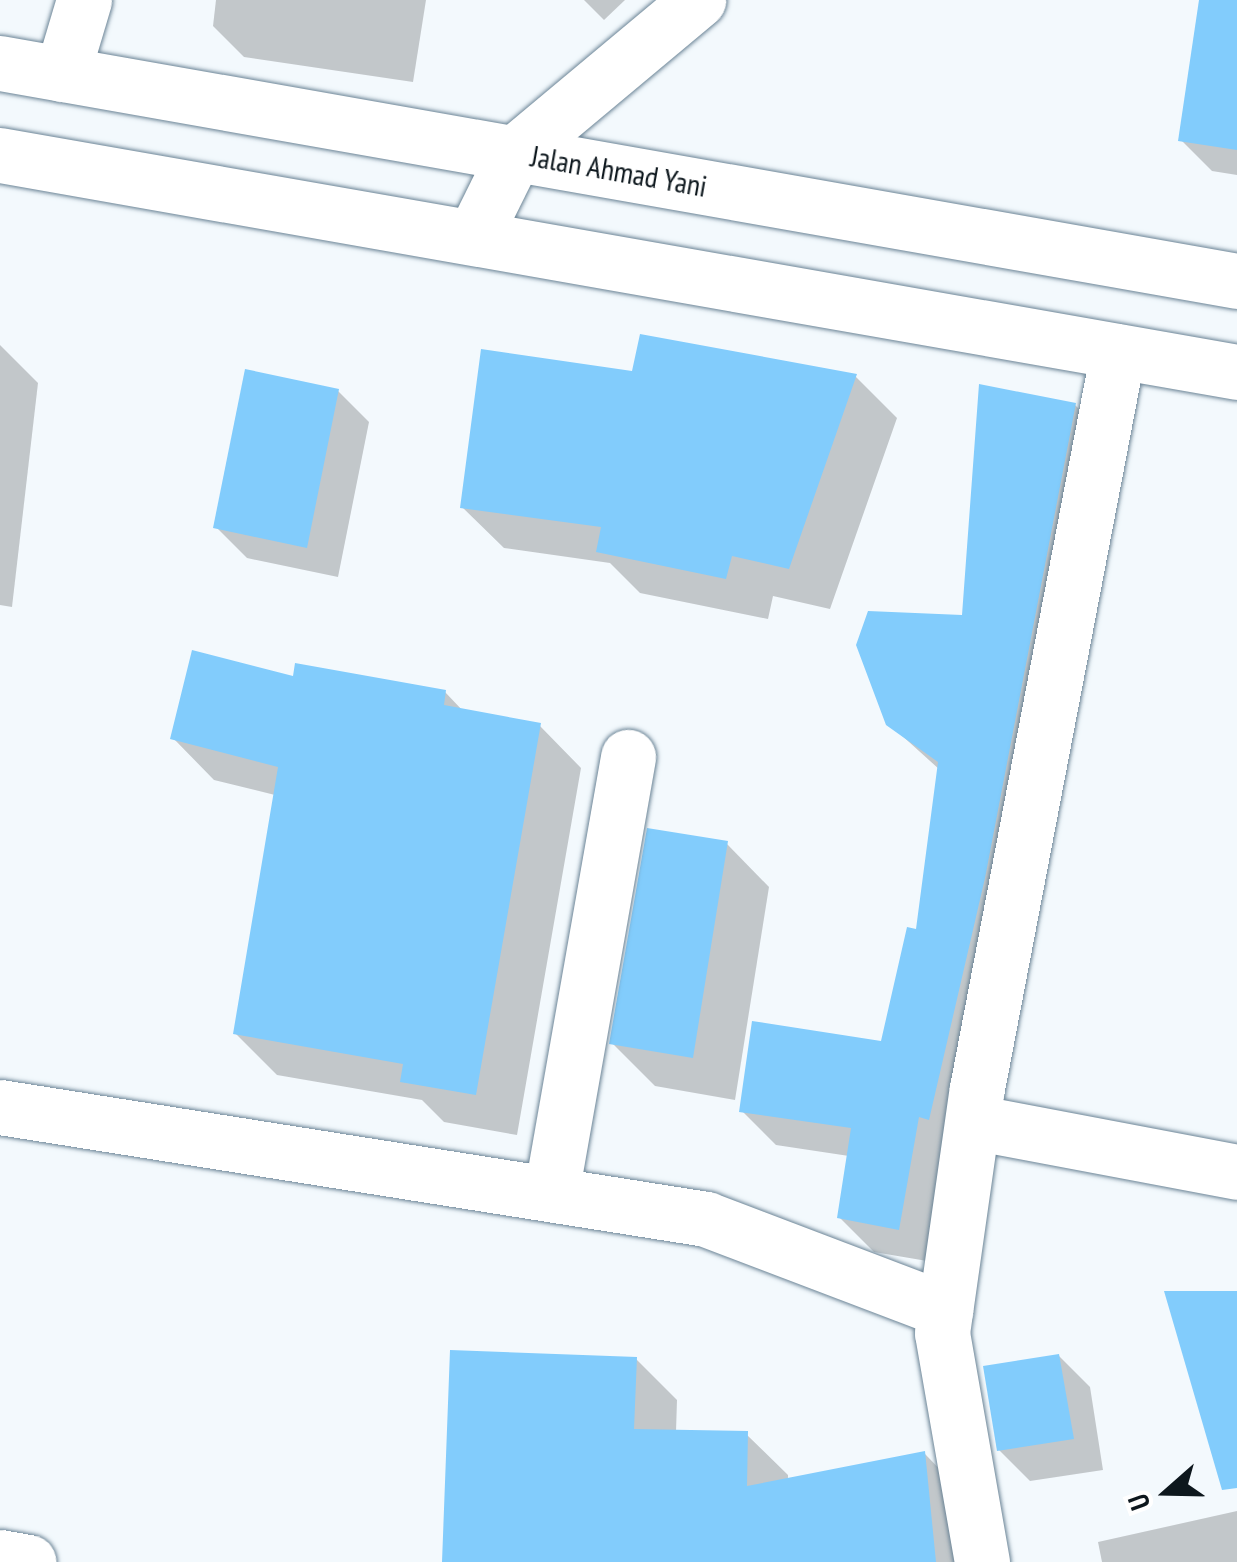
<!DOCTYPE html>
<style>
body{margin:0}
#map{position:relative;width:1237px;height:1562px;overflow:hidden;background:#f3f9fd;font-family:"PT Sans Narrow",sans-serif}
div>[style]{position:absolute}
.shadow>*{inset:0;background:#0003}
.building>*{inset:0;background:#82ccfc}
.roads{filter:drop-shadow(0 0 2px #6b8496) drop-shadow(0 0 2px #6b8496)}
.minor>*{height:55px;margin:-27.5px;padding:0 27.5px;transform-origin:27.5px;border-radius:27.5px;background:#fff}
.major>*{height:55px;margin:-27.5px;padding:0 27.5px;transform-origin:27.5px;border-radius:27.5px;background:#fff}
span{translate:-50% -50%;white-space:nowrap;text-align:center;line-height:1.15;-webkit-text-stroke:8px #fff;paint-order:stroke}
.street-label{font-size:30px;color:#0d171d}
.north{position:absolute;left:1117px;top:1442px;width:100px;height:100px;-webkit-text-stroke:8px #fff;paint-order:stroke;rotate:250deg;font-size:28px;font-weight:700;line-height:40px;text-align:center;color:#0d171d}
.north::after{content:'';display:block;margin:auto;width:35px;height:45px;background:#0d171d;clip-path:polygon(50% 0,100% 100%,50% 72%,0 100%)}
</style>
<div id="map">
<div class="shadow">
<i style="clip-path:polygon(216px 0,426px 0,413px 82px,244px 57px,213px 26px)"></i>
<i style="clip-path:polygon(584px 0,625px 0,604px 20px)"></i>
<i style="clip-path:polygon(1202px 0,1237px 0,1237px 175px,1212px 171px,1181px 140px)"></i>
<i style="clip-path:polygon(0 345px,38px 383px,12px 607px,0 605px)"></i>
<i style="clip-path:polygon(634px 374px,855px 376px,897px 418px,830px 609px,773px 596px,768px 619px,640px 593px,610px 563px,504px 548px,462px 507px)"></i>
<i style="clip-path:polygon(338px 391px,369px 422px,338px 577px,247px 558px,216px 527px)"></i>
<i style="clip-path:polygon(1075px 405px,1109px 439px,933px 1262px,874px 1252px,840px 1218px,849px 1156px,776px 1145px,742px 1111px,883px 1044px,918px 932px,940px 770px,888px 723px,964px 618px)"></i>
<i style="clip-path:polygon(295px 679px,445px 692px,464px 712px,540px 726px,581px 768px,517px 1135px,444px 1122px,422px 1100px,277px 1075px,235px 1033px,275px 795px,214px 780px,173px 738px)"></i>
<i style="clip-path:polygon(727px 844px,769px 887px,735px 1100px,655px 1086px,612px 1043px)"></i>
<i style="clip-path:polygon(1059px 1356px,1090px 1387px,1103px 1470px,1030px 1481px,999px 1450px)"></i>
<i style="clip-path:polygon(636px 1359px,677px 1400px,676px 1432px,746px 1434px,788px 1475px,787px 1553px,671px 1562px,445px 1562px)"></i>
<i style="clip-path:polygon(925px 1454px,955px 1485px,963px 1562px,803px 1562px)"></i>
<i style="clip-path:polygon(1237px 1511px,1237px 1562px,1102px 1562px,1098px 1542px)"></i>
</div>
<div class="building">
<i style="clip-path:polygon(1199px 0,1237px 0,1237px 150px,1178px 141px)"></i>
<i style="clip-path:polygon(640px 334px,857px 374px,789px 569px,732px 556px,726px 579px,596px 552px,601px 527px,460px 508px,481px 349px,632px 371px)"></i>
<i style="clip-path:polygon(245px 369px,339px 389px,307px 548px,213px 528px)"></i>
<i style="clip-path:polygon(979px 384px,1076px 403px,985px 878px,929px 1120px,919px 1117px,899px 1230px,837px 1218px,851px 1128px,739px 1112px,752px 1021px,881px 1041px,907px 927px,916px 929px,938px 762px,886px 725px,856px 645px,868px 611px,962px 615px)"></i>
<i style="clip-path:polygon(192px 650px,293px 676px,295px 663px,446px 690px,444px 705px,541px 723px,476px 1095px,400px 1082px,403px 1064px,233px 1034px,278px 767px,170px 739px)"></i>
<i style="clip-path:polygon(647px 828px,728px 841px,693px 1058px,609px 1044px)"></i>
<i style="clip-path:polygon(1164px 1291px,1237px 1291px,1237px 1488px,1222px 1490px)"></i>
<i style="clip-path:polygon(450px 1350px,637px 1357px,634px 1429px,748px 1431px,747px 1486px,925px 1451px,936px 1562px,442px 1562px)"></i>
<i style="clip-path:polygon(1059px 1354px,1074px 1439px,997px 1451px,983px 1366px)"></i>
</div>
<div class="roads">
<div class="minor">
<i style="left:62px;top:74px;width:77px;rotate:-73.4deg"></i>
<i style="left:475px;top:234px;width:90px;rotate:-63.7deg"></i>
<i style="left:515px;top:153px;width:239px;rotate:-39.9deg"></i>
<i style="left:0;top:1107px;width:715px;rotate:9.01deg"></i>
<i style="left:706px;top:1219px;width:256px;rotate:20.8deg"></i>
<i style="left:973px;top:1122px;width:269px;rotate:10.7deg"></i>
<i style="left:551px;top:1194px;width:444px;rotate:-80deg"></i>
<i style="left:0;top:1557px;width:29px;rotate:10deg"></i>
<i style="left:982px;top:1562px;width:232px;rotate:-99.9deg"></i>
<i style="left:942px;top:1333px;width:247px;rotate:-81.9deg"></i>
<i style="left:977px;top:1088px;width:750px;rotate:-79.17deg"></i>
</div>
<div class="major">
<i style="left:0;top:63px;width:1256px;rotate:9.99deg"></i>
<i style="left:0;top:155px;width:1256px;rotate:9.95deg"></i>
</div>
</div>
<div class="street-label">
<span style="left:619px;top:171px;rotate:10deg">Jalan Ahmad Yani</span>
</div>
<div class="north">U</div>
</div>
